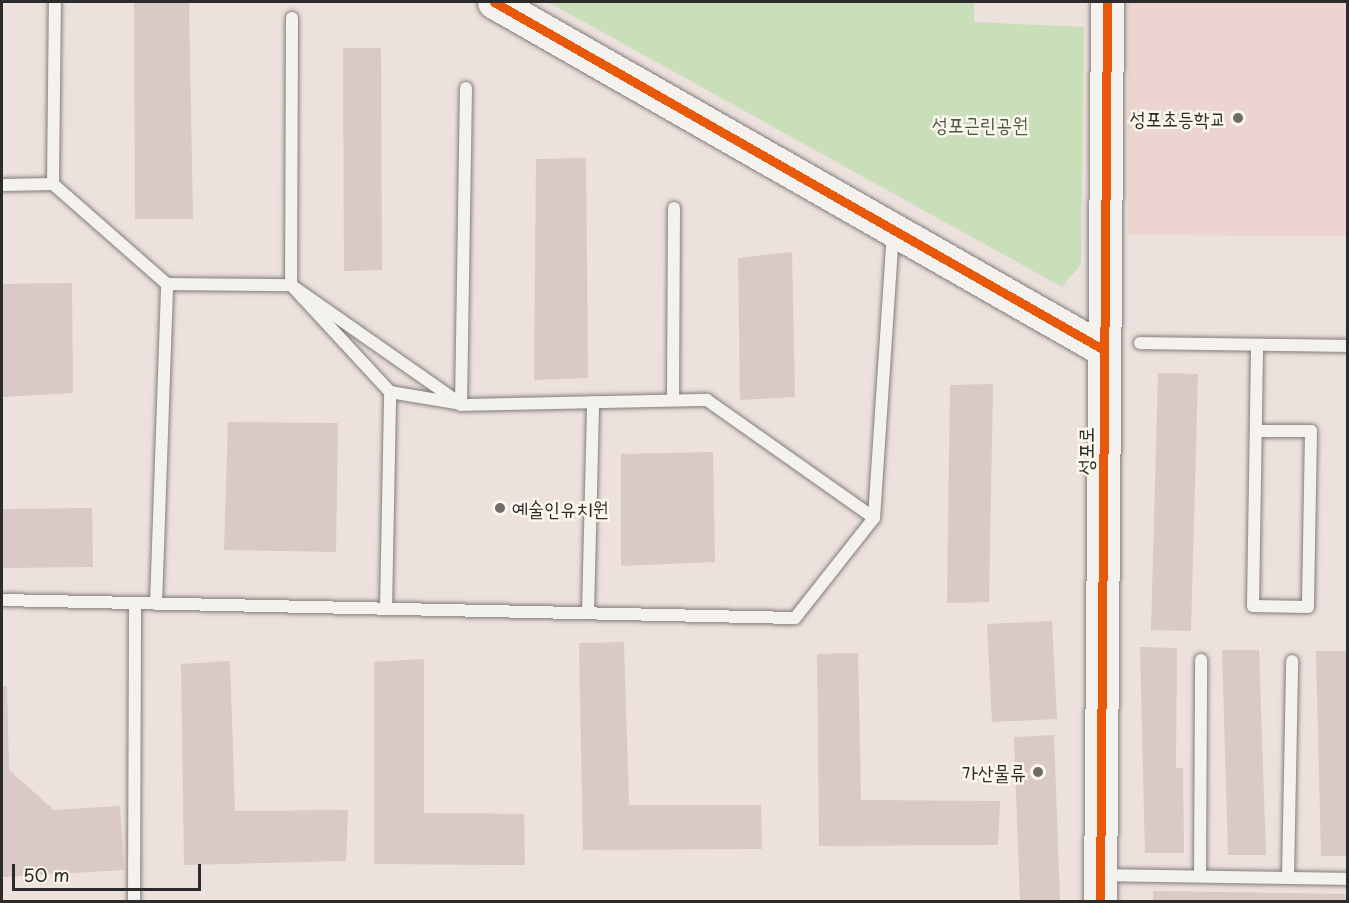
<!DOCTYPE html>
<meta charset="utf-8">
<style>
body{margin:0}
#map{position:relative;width:1349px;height:903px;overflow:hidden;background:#ece1dc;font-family:"Playpen Sans","Poor Story",sans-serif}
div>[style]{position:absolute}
.built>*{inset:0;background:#ecd5d0}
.green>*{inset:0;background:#c9dfba}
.building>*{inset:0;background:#d9c9c7}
.roads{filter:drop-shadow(0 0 2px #827d7b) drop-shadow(0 0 2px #827d7b)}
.lane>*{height:12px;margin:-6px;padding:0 6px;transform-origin:6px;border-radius:6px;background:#f4f2ee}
.secondary>*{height:33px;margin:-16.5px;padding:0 16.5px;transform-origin:16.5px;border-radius:16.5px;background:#f4f2ee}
.cycleway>*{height:9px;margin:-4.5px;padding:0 4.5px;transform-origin:4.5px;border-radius:4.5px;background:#e8590c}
.dots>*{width:16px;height:16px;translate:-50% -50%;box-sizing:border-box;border:3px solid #fbf7ec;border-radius:50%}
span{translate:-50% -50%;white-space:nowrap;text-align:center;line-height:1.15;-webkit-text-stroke:5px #fbf7ec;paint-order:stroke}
.poi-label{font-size:20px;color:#2b2b2b}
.right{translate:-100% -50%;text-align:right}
.left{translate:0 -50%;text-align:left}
.park-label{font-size:20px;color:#4b5848}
.street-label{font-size:20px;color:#2b2b2b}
.frame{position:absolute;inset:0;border:3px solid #2b2b2b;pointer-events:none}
.scale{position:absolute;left:12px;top:864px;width:189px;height:27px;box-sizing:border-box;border:3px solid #2b2b2b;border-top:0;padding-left:8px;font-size:18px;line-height:21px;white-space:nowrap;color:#2b2b2b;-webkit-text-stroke:4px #fbf7ec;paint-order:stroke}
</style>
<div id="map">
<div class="built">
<i style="clip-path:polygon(1128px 2px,1347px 2px,1347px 236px,1128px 235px)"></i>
</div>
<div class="green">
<i style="clip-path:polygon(548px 2px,974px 2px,974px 22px,1084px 27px,1081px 264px,1062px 287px)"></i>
</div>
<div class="building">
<i style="clip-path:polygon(134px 2px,189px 2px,193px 219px,135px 219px)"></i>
<i style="clip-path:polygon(343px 48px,381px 48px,382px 270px,344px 271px)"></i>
<i style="clip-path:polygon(586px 158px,588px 378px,534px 380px,536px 159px)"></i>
<i style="clip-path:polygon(792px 252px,795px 397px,740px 400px,738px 258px)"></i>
<i style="clip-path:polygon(72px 283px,73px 393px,2px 397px,2px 284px)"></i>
<i style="clip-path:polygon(1158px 373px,1198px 374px,1191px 631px,1151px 630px)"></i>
<i style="clip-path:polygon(993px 384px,989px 602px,947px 603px,950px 385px)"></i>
<i style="clip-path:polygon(228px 422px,338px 423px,336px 552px,224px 550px)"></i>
<i style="clip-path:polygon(713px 452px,715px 562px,621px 566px,621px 454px)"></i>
<i style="clip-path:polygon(92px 508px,93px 567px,2px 568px,2px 509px)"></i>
<i style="clip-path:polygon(1052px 621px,1057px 719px,992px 722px,987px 624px)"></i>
<i style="clip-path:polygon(624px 642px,629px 805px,761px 805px,762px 849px,583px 850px,579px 643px)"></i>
<i style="clip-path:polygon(1140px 647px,1177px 648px,1176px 768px,1183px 768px,1184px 853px,1145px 853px)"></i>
<i style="clip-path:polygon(1222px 650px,1259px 650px,1266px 855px,1228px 855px)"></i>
<i style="clip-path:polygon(1316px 651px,1348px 651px,1348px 856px,1321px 856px)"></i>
<i style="clip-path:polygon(858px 653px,861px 800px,1000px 801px,998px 845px,819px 846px,817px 654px)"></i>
<i style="clip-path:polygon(424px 659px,424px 813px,524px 814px,525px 865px,374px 864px,374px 662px)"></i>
<i style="clip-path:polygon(230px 661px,235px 811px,348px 810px,346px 861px,184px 865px,181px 664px)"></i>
<i style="clip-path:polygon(2px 686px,7px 686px,9px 770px,54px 810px,120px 806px,124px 870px,2px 877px)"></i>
<i style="clip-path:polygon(1054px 735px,1060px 902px,1020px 902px,1014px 737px)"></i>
<i style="clip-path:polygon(1153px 891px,1348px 894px,1348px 902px,1153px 902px)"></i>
</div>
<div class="roads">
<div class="lane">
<i style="left:292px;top:18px;width:267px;rotate:90.2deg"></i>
<i style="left:291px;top:285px;width:204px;rotate:35deg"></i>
<i style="left:466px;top:88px;width:317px;rotate:90.9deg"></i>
<i style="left:461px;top:405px;width:246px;rotate:-1.2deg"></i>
<i style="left:707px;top:400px;width:204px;rotate:35.2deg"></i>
<i style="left:53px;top:184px;width:152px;rotate:41.3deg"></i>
<i style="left:2px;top:185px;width:51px;rotate:-1.1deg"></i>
<i style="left:53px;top:184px;width:182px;rotate:-89.4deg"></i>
<i style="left:1140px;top:343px;width:208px;rotate:0.8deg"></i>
<i style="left:673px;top:400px;width:192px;rotate:-89.7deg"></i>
<i style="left:1256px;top:431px;width:55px"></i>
<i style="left:1311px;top:431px;width:176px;rotate:91deg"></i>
<i style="left:1308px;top:607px;width:55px;rotate:-179deg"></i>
<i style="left:1253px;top:606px;width:261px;rotate:-89.1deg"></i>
<i style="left:2px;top:600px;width:793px;rotate:1.3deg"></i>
<i style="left:795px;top:618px;width:127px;rotate:-51.7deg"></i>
<i style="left:874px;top:518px;width:286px;rotate:-86.2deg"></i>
<i style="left:156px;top:604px;width:320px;rotate:-88deg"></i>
<i style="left:167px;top:284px;width:124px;rotate:0.5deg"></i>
<i style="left:291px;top:285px;width:146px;rotate:47.2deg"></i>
<i style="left:390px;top:392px;width:73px;rotate:9.5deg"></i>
<i style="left:386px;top:609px;width:217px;rotate:-88.9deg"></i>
<i style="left:588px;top:613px;width:211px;rotate:-88.6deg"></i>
<i style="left:1101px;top:875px;width:247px;rotate:0.9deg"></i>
<i style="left:1200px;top:876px;width:216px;rotate:-89.7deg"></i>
<i style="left:1288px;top:878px;width:217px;rotate:-88.9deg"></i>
<i style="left:134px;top:902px;width:299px;rotate:-89.8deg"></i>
</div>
<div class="secondary">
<i style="left:494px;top:2px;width:702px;rotate:29.7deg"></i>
<i style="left:1100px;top:902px;width:900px;rotate:-89.55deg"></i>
</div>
</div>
<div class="cycleway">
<i style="left:494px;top:2px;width:702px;rotate:29.7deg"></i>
<i style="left:1100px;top:902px;width:900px;rotate:-89.55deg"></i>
</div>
<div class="dots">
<i style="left:1238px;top:118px;background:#6f6b69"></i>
<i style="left:500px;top:508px;background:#6f6b69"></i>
<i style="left:1038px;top:772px;background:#6f6b69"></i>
</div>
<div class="poi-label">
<span class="right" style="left:1226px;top:118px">성포초등학교</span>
<span class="left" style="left:512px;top:508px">예술인유치원</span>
<span class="right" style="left:1026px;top:772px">가산물류</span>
</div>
<div class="park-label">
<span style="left:980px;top:124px">성포근린공원</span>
</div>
<div class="street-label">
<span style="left:1085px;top:451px;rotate:-90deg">성포로</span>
</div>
<div class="frame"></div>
<div class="scale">50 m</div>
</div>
